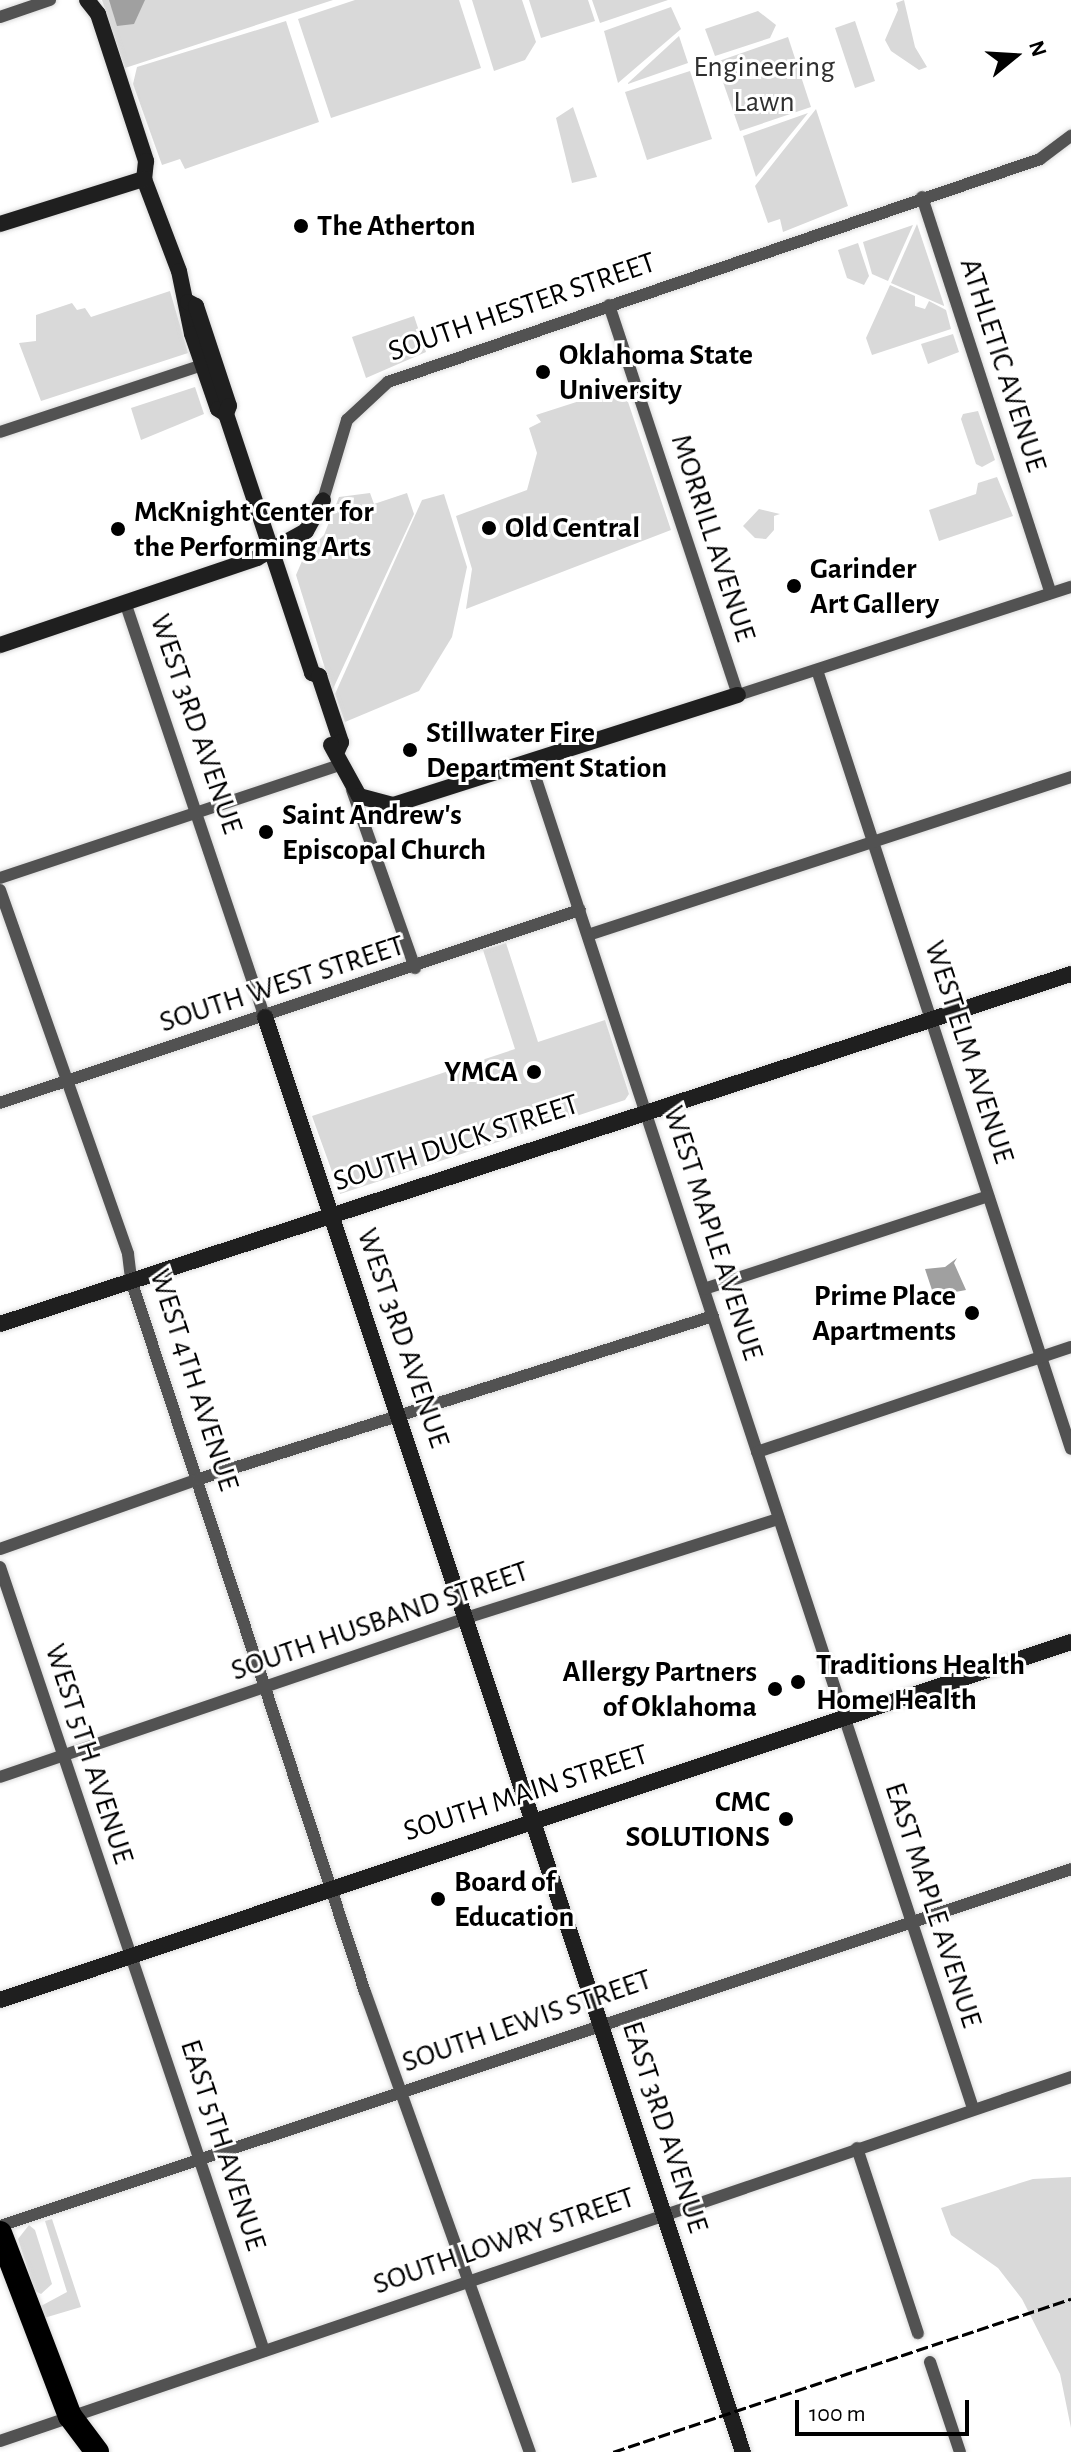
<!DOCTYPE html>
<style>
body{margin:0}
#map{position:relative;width:1071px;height:2452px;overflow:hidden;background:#fff;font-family:"Alegreya Sans",sans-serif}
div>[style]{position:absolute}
.green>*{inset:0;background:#d9d9d9}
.water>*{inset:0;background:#a0a0a0}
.roads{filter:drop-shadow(0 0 2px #dbdbdb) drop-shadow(0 0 2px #dbdbdb)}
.street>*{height:12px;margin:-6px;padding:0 6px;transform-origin:6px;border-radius:6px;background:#525252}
.secondary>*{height:16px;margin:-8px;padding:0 8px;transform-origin:8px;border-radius:8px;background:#1f1f1f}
.highway>*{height:24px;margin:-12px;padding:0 12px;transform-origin:12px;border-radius:12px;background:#000}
.rail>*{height:3px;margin-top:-1.5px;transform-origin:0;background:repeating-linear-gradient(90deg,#000 0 12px,transparent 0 16px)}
.dots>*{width:22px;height:22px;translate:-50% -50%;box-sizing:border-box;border:4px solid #fff;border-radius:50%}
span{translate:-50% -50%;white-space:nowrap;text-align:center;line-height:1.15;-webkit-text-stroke:6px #fff;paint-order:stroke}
.park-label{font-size:30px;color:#303030}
.poi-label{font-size:30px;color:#000;font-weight:700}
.left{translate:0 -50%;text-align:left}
.right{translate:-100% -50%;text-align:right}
.street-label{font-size:30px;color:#000}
.north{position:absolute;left:975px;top:16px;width:80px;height:80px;-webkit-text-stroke:6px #fff;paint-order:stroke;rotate:72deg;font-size:22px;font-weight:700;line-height:32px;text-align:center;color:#000}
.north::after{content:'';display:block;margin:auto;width:28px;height:36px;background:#000;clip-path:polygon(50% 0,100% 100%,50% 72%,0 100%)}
.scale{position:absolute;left:795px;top:2400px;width:174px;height:36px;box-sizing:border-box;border:4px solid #000;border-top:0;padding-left:10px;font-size:24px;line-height:28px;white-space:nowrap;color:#000;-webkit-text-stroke:6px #fff;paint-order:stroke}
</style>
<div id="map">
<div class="green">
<i style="clip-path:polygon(102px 0,333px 0,125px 68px)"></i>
<i style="clip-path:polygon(355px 0,459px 0,481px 68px,331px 118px,298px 19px)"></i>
<i style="clip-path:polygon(472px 0,522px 0,536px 42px,525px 60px,494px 71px)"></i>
<i style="clip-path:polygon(529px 0,588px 0,595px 21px,541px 38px)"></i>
<i style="clip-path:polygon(592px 0,668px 0,600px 23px)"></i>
<i style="clip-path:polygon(904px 0,915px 47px,927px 67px,919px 70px,891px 51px,885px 40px,898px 10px,896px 3px)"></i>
<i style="clip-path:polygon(671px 7px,681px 29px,618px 83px,604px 31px)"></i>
<i style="clip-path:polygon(758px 11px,776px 25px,770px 38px,715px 56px,705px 29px)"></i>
<i style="clip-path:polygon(286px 21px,319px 122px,185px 169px,180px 159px,162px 165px,133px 84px,137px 67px)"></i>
<i style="clip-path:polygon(855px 21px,875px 81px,855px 88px,835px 28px)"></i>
<i style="clip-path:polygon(679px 36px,688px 63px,628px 84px,628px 83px)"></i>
<i style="clip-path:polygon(788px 37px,811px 107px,740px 131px,716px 62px)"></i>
<i style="clip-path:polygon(690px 71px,712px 139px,647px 160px,625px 92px)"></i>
<i style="clip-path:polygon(573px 107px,597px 177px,572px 183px,556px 118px)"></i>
<i style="clip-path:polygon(816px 109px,848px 206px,783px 232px,780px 219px,768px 223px,755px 186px)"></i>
<i style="clip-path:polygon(808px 113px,756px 177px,743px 136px)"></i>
<i style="clip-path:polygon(917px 224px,944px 305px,944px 306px,891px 283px)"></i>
<i style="clip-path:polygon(913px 225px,888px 281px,872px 274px,863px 242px)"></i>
<i style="clip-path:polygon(858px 243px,869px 276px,864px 285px,847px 278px,838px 250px)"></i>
<i style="clip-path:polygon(890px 285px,915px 296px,915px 306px,925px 309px,929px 301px,946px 310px,951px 329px,872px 355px,866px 338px)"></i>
<i style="clip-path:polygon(170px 291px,188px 353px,41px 401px,19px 343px,36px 341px,36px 315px,72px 303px,77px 310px,85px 308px,91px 317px)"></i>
<i style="clip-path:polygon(414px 316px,426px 352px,366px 378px,352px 337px)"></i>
<i style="clip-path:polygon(953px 334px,959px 352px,928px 364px,921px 344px)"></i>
<i style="clip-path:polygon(195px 387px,204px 414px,141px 440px,131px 408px)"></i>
<i style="clip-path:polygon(623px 387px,671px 530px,466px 609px,472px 569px,456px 516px,527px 490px,537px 453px,529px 428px,541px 422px,536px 415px)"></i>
<i style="clip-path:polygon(978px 411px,995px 460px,982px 467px,976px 464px,961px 419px,963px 414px)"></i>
<i style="clip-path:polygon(997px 477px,1013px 516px,939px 541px,929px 510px,976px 494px,978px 483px)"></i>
<i style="clip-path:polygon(370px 493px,374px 504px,407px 493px,414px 514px,332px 691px,296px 575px,305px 554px,324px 535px,339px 497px)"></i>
<i style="clip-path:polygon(444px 494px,467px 567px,452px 637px,419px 691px,345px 722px,335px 694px,422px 500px)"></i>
<i style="clip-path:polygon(759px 509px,780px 514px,774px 516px,774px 530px,766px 539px,755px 538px,743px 526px)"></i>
<i style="clip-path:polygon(506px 943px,538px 1042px,605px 1020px,629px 1094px,625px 1100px,340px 1194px,312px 1116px,515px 1049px,483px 950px)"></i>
<i style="clip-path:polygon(1071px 2177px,1071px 2428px,1060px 2374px,1022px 2299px,998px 2268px,951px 2235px,941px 2208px,1033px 2179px)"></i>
<i style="clip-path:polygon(52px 2219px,81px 2307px,44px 2318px,41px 2306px,67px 2292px,45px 2221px)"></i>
<i style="clip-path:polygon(29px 2225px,35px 2230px,52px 2284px,41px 2294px,35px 2291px,18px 2239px)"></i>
</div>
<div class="water">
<i style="clip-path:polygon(109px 0,145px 0,134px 24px,117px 26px)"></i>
<i style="clip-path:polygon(957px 1258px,954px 1263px,966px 1290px,934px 1296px,925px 1269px,945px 1267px)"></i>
</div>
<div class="roads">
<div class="street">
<i style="left:0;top:17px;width:53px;rotate:-18.8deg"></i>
<i style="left:922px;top:197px;width:416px;rotate:72deg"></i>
<i style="left:609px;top:305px;width:411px;rotate:71.7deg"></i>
<i style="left:738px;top:695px;width:350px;rotate:-18deg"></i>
<i style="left:0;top:432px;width:214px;rotate:-18.3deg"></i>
<i style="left:323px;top:500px;width:84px;rotate:-73.3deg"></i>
<i style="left:347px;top:420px;width:56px;rotate:-42.8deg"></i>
<i style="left:388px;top:382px;width:689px;rotate:-18.88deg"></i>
<i style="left:1040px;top:159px;width:39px;rotate:-37deg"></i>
<i style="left:125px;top:602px;width:438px;rotate:71.4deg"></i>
<i style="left:817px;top:670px;width:819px;rotate:71.94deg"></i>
<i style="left:531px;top:764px;width:1415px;rotate:71.8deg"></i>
<i style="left:352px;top:790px;width:189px;rotate:70.5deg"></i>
<i style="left:0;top:878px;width:361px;rotate:-18.4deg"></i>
<i style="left:0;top:890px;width:386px;rotate:70.6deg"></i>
<i style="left:128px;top:1254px;width:26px;rotate:83deg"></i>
<i style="left:131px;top:1280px;width:749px;rotate:71.81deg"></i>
<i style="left:365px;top:1992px;width:489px;rotate:70.3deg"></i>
<i style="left:588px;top:935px;width:508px;rotate:-18.11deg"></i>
<i style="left:0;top:1103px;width:611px;rotate:-18.41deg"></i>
<i style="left:704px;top:1289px;width:299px;rotate:-18.1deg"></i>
<i style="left:757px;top:1452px;width:331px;rotate:-18.5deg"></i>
<i style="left:0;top:1549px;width:211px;rotate:-19.4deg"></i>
<i style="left:199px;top:1479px;width:539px;rotate:-17.59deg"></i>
<i style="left:0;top:1567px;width:827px;rotate:71.39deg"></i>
<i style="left:0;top:1777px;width:492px;rotate:-18.8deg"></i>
<i style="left:466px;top:1618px;width:328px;rotate:-17.6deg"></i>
<i style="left:857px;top:2148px;width:195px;rotate:71.8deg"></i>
<i style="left:0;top:2226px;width:1129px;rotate:-18.43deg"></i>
<i style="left:930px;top:2362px;width:95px;rotate:71.6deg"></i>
<i style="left:0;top:2441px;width:1131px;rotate:-18.77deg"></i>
</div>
<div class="secondary">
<i style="left:87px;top:0;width:18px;rotate:52deg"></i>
<i style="left:98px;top:14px;width:155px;rotate:71.9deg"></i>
<i style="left:146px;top:161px;width:18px;rotate:96deg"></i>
<i style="left:144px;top:179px;width:98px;rotate:69.2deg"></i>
<i style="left:179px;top:271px;width:64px;rotate:78.3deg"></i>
<i style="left:192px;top:334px;width:79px;rotate:70.9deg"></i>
<i style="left:218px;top:409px;width:9px;rotate:32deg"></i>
<i style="left:226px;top:414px;width:273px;rotate:71.6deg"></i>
<i style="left:312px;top:673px;width:8px;rotate:23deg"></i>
<i style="left:319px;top:676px;width:70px;rotate:71.6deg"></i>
<i style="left:341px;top:742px;width:8px;rotate:113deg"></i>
<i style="left:0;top:224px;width:151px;rotate:-17.4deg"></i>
<i style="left:188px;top:302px;width:9px;rotate:27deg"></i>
<i style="left:196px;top:306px;width:105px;rotate:71.7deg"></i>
<i style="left:229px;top:406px;width:9px;rotate:111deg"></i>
<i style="left:0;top:645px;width:271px;rotate:-18.7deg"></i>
<i style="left:257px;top:558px;width:56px;rotate:-28.9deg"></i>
<i style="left:306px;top:531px;width:35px;rotate:-61deg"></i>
<i style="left:331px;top:745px;width:58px;rotate:61.2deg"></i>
<i style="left:359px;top:796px;width:35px;rotate:15deg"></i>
<i style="left:393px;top:805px;width:362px;rotate:-17.7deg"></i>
<i style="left:265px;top:1017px;width:1513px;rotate:71.58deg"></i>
<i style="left:0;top:1324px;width:1127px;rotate:-18.1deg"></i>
<i style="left:0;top:2000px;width:1129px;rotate:-18.48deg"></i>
</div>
<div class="highway">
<i style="left:0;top:2233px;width:196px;rotate:69.1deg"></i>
<i style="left:70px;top:2416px;width:45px;rotate:53.1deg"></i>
</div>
</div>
<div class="rail">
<i style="left:613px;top:2452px;width:483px;rotate:-18.5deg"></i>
</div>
<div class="dots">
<i style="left:301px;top:226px;background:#000"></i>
<i style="left:543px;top:372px;background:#000"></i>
<i style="left:489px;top:528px;background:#000"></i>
<i style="left:118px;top:529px;background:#000"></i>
<i style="left:794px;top:586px;background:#000"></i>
<i style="left:410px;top:750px;background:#000"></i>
<i style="left:266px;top:832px;background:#000"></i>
<i style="left:534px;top:1072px;background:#000"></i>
<i style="left:972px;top:1313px;background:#000"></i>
<i style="left:798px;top:1682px;background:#000"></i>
<i style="left:775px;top:1689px;background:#000"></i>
<i style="left:786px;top:1819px;background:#000"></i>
<i style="left:438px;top:1899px;background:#000"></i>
</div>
<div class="park-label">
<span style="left:764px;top:84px">Engineering<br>Lawn</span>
</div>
<div class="poi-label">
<span class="left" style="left:317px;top:226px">The Atherton</span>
<span class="left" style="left:559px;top:372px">Oklahoma State<br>University</span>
<span class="left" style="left:134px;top:529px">McKnight Center for<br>the Performing Arts</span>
<span class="left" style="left:505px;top:528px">Old Central</span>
<span class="left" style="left:810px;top:586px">Garinder<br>Art Gallery</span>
<span class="left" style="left:426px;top:750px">Stillwater Fire<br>Department Station</span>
<span class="left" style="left:282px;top:832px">Saint Andrew's<br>Episcopal Church</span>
<span class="right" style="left:518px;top:1072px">YMCA</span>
<span class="right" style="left:956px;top:1313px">Prime Place<br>Apartments</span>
<span class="left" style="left:816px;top:1682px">Traditions Health<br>Home Health</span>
<span class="right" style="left:757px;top:1689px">Allergy Partners<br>of Oklahoma</span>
<span class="right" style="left:770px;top:1819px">CMC<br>SOLUTIONS</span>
<span class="left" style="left:454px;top:1899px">Board of<br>Education</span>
</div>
<div class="street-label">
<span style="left:522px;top:307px;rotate:-19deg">SOUTH HESTER STREET</span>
<span style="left:1003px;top:365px;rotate:72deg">ATHLETIC AVENUE</span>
<span style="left:713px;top:538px;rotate:72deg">MORRILL AVENUE</span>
<span style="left:196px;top:724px;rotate:71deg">WEST 3RD AVENUE</span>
<span style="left:282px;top:984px;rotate:-18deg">SOUTH WEST STREET</span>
<span style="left:969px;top:1052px;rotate:72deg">WEST ELM AVENUE</span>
<span style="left:456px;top:1143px;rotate:-18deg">SOUTH DUCK STREET</span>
<span style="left:713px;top:1233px;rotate:72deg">WEST MAPLE AVENUE</span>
<span style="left:403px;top:1338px;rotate:71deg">WEST 3RD AVENUE</span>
<span style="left:194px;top:1380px;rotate:72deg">WEST 4TH AVENUE</span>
<span style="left:380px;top:1621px;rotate:-19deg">SOUTH HUSBAND STREET</span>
<span style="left:89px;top:1754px;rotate:72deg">WEST 5TH AVENUE</span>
<span style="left:526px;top:1793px;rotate:-18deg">SOUTH MAIN STREET</span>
<span style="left:933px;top:1905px;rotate:72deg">EAST MAPLE AVENUE</span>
<span style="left:527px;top:2021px;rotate:-19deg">SOUTH LEWIS STREET</span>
<span style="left:665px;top:2127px;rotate:72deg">EAST 3RD AVENUE</span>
<span style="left:223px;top:2145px;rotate:72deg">EAST 5TH AVENUE</span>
<span style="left:504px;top:2241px;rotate:-19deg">SOUTH LOWRY STREET</span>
</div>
<div class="north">N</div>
<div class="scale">100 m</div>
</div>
